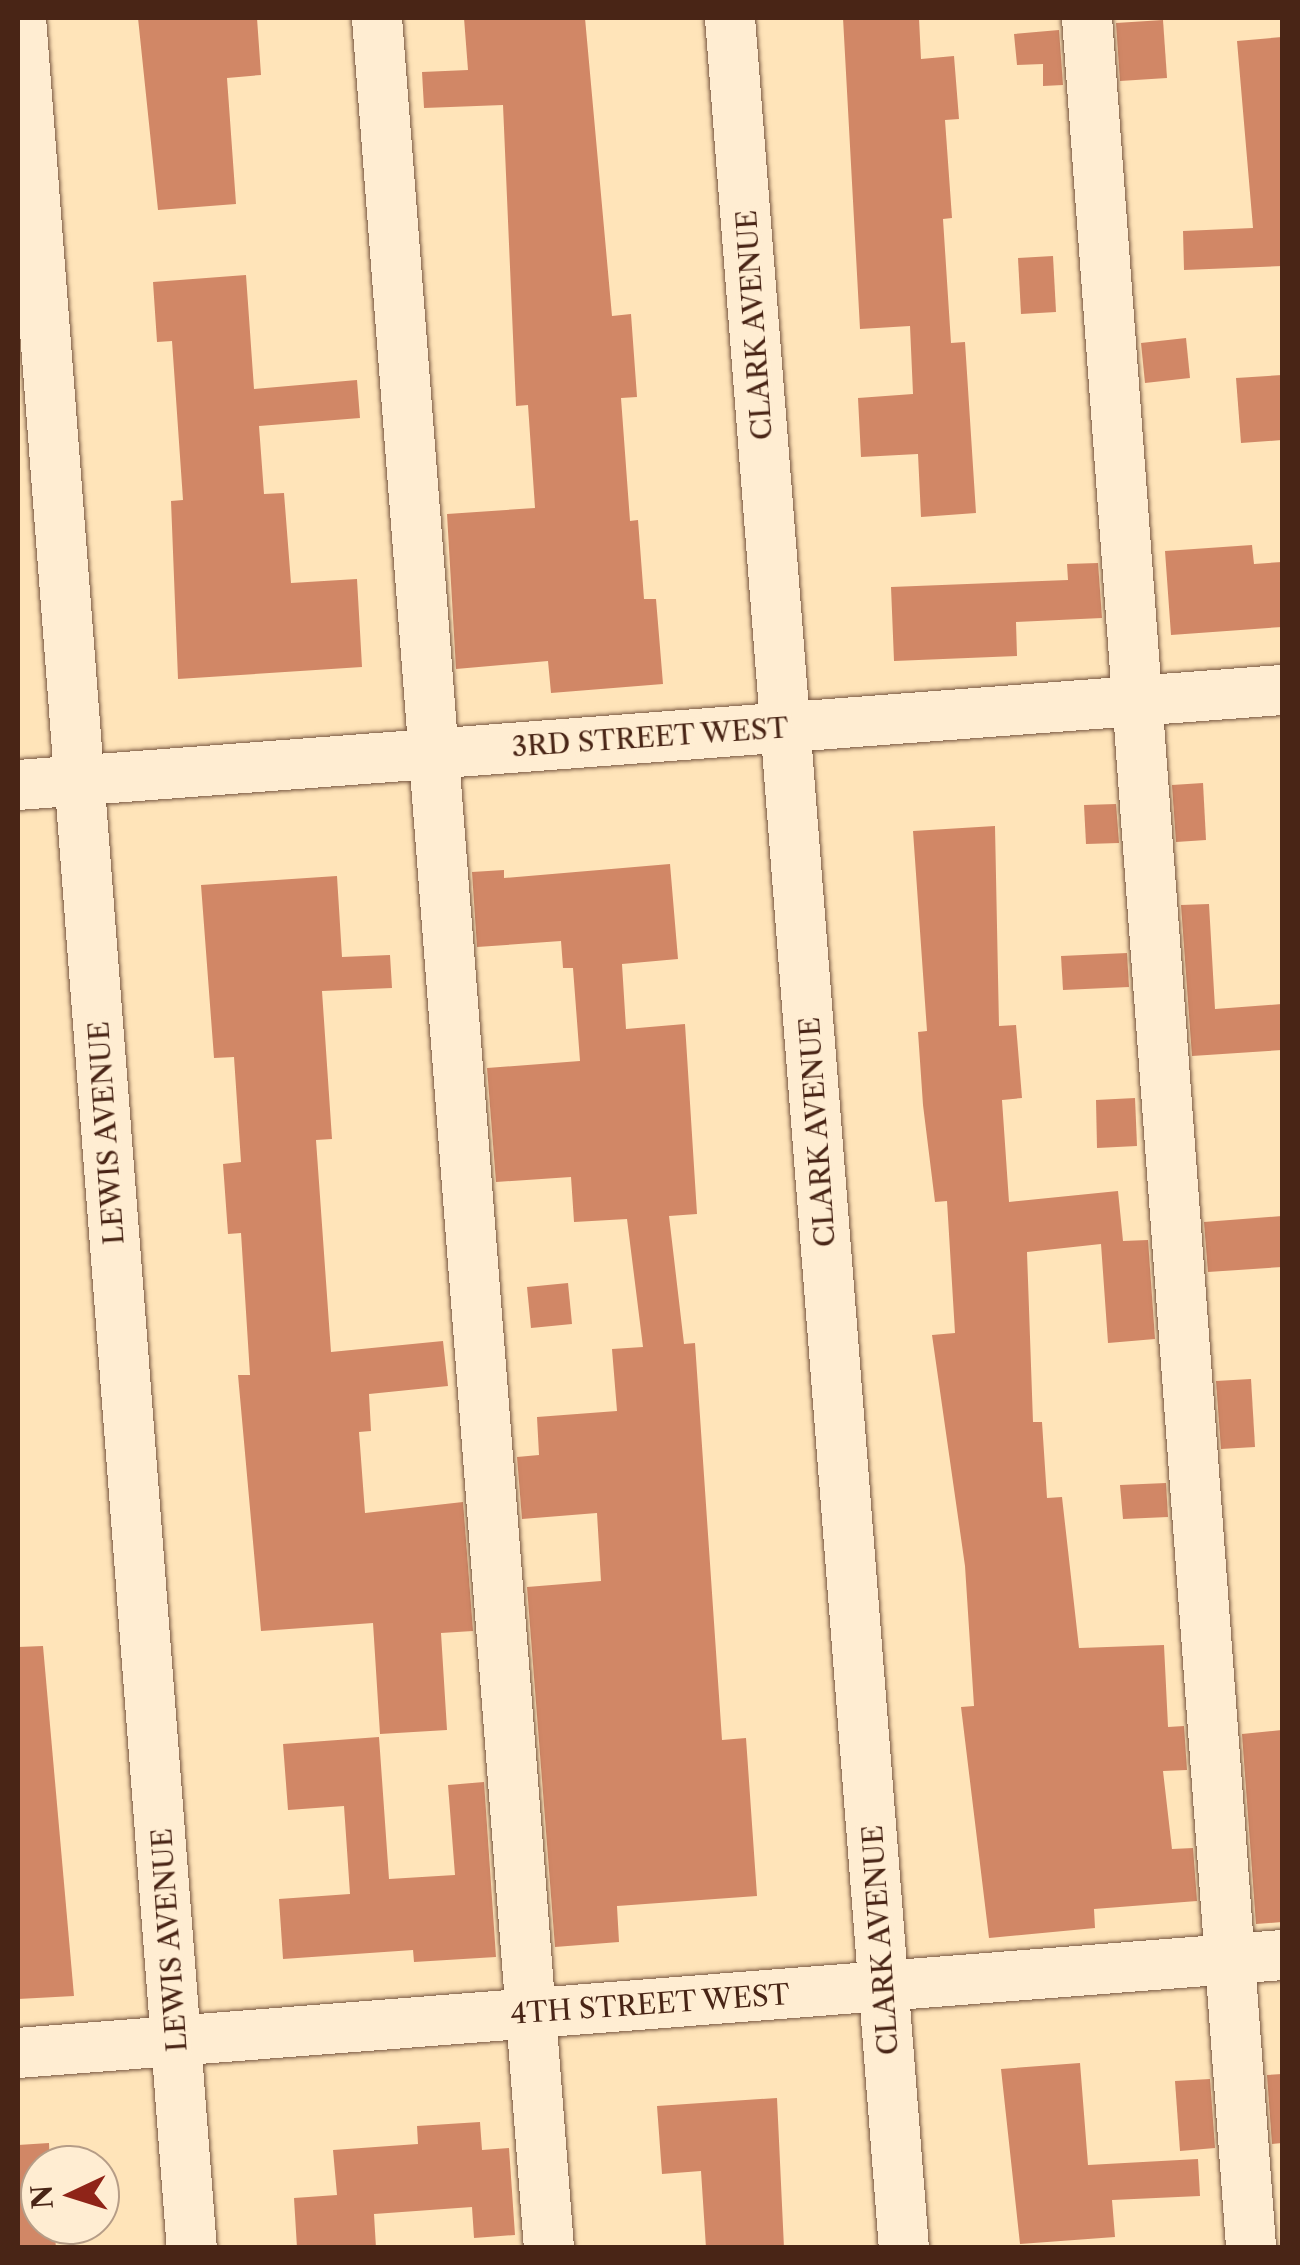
<!DOCTYPE html>
<style>
body{margin:0}
#map{position:relative;width:1300px;height:2265px;overflow:hidden;background:#ffe4b9;font-family:"Libre Caslon Text",serif}
div>[style]{position:absolute}
.building>*{inset:0;background:#d18766}
.roads{filter:drop-shadow(0 0 2px #76553f) drop-shadow(0 0 2px #76553f)}
.minor>*{height:50px;margin:-25px;padding:0 25px;transform-origin:25px;border-radius:25px;background:#ffedd2}
span{translate:-50% -50%;white-space:nowrap;text-align:center;line-height:1.15;-webkit-text-stroke:9px #ffedd2;paint-order:stroke}
.street-label{font-size:28px;color:#492516}
.frame{position:absolute;inset:0;border:20px solid #492516;pointer-events:none}
.north{position:absolute;left:20px;top:2145px;width:100px;height:100px;box-sizing:border-box;background:#ffedd2;border:2px solid #b69d87;border-radius:50%;rotate:266deg;font-size:28px;font-weight:700;line-height:40px;text-align:center;color:#492516}
.north::after{content:'';display:block;margin:auto;width:35px;height:45px;background:#8f2418;clip-path:polygon(50% 0,100% 100%,50% 72%,0 100%)}
</style>
<div id="map">
<div class="building">
<i style="clip-path:polygon(138px 18px,257px 18px,261px 75px,227px 78px,236px 204px,158px 210px)"></i>
<i style="clip-path:polygon(464px 18px,585px 18px,612px 316px,631px 314px,637px 397px,621px 398px,630px 521px,638px 520px,644px 599px,656px 599px,663px 684px,551px 693px,548px 661px,456px 669px,447px 514px,535px 508px,528px 405px,516px 406px,503px 105px,424px 108px,422px 72px,468px 70px)"></i>
<i style="clip-path:polygon(843px 18px,919px 18px,921px 59px,954px 56px,959px 119px,945px 120px,952px 218px,943px 219px,951px 343px,965px 342px,976px 513px,921px 517px,918px 454px,861px 457px,858px 398px,913px 394px,910px 326px,860px 329px)"></i>
<i style="clip-path:polygon(1163px 20px,1167px 78px,1120px 81px,1116px 23px)"></i>
<i style="clip-path:polygon(1059px 30px,1063px 85px,1043px 86px,1043px 64px,1017px 65px,1014px 34px)"></i>
<i style="clip-path:polygon(1282px 37px,1282px 266px,1184px 270px,1183px 231px,1253px 228px,1237px 41px)"></i>
<i style="clip-path:polygon(1053px 256px,1056px 312px,1021px 314px,1018px 258px)"></i>
<i style="clip-path:polygon(246px 275px,254px 389px,357px 380px,360px 418px,259px 426px,264px 494px,284px 493px,291px 583px,357px 579px,362px 667px,178px 679px,171px 501px,183px 500px,172px 341px,157px 342px,153px 282px)"></i>
<i style="clip-path:polygon(1186px 338px,1190px 378px,1145px 383px,1141px 343px)"></i>
<i style="clip-path:polygon(1282px 375px,1282px 440px,1241px 443px,1236px 378px)"></i>
<i style="clip-path:polygon(1252px 545px,1254px 564px,1282px 562px,1282px 627px,1171px 635px,1165px 551px)"></i>
<i style="clip-path:polygon(1098px 563px,1102px 618px,1016px 622px,1017px 656px,894px 661px,891px 587px,1068px 580px,1067px 564px)"></i>
<i style="clip-path:polygon(1203px 783px,1206px 840px,1176px 842px,1172px 785px)"></i>
<i style="clip-path:polygon(1116px 804px,1119px 843px,1086px 844px,1084px 805px)"></i>
<i style="clip-path:polygon(995px 826px,999px 1026px,1016px 1025px,1022px 1098px,1002px 1100px,1009px 1202px,1118px 1191px,1123px 1241px,1148px 1240px,1155px 1339px,1108px 1343px,1101px 1244px,1027px 1252px,1033px 1422px,1042px 1422px,1047px 1498px,1062px 1497px,1079px 1648px,1164px 1645px,1168px 1727px,1184px 1726px,1187px 1770px,1163px 1771px,1172px 1849px,1193px 1848px,1197px 1901px,1094px 1909px,1095px 1928px,989px 1938px,961px 1707px,974px 1706px,965px 1566px,932px 1335px,955px 1333px,947px 1201px,935px 1202px,923px 1105px,918px 1032px,927px 1031px,913px 831px)"></i>
<i style="clip-path:polygon(670px 864px,678px 959px,622px 964px,626px 1029px,685px 1024px,697px 1214px,669px 1216px,684px 1344px,695px 1343px,722px 1740px,746px 1738px,757px 1896px,617px 1906px,619px 1942px,555px 1947px,527px 1587px,601px 1581px,597px 1513px,522px 1519px,517px 1457px,539px 1455px,537px 1417px,617px 1411px,612px 1349px,643px 1347px,627px 1219px,574px 1222px,571px 1177px,496px 1182px,487px 1068px,580px 1061px,573px 968px,563px 968px,561px 941px,477px 947px,472px 872px,504px 870px,504px 878px)"></i>
<i style="clip-path:polygon(337px 876px,342px 957px,390px 955px,392px 988px,322px 991px,332px 1139px,316px 1140px,331px 1352px,443px 1341px,448px 1386px,369px 1394px,371px 1431px,359px 1432px,365px 1513px,463px 1502px,473px 1631px,441px 1633px,447px 1730px,380px 1734px,373px 1623px,261px 1631px,238px 1375px,250px 1375px,241px 1233px,228px 1234px,223px 1164px,241px 1162px,234px 1057px,214px 1058px,201px 885px)"></i>
<i style="clip-path:polygon(1209px 904px,1215px 1009px,1282px 1004px,1282px 1050px,1192px 1056px,1181px 905px)"></i>
<i style="clip-path:polygon(1127px 953px,1129px 987px,1063px 990px,1061px 956px)"></i>
<i style="clip-path:polygon(1135px 1098px,1137px 1146px,1097px 1148px,1096px 1100px)"></i>
<i style="clip-path:polygon(1282px 1216px,1282px 1267px,1208px 1272px,1204px 1222px)"></i>
<i style="clip-path:polygon(568px 1283px,572px 1324px,531px 1328px,527px 1287px)"></i>
<i style="clip-path:polygon(1251px 1379px,1255px 1447px,1221px 1449px,1216px 1381px)"></i>
<i style="clip-path:polygon(1166px 1483px,1168px 1517px,1123px 1519px,1120px 1485px)"></i>
<i style="clip-path:polygon(43px 1646px,74px 1996px,18px 1999px,18px 1647px)"></i>
<i style="clip-path:polygon(1282px 1730px,1282px 1922px,1256px 1924px,1242px 1734px)"></i>
<i style="clip-path:polygon(379px 1737px,389px 1879px,455px 1875px,448px 1785px,484px 1782px,496px 1957px,414px 1962px,413px 1950px,283px 1959px,279px 1899px,350px 1894px,344px 1806px,288px 1810px,283px 1744px)"></i>
<i style="clip-path:polygon(1080px 2063px,1088px 2165px,1198px 2159px,1200px 2196px,1112px 2200px,1115px 2237px,1020px 2244px,1001px 2069px)"></i>
<i style="clip-path:polygon(1282px 2074px,1282px 2143px,1272px 2144px,1267px 2075px)"></i>
<i style="clip-path:polygon(1210px 2079px,1215px 2148px,1180px 2151px,1175px 2081px)"></i>
<i style="clip-path:polygon(777px 2098px,784px 2248px,706px 2248px,701px 2171px,662px 2174px,657px 2106px)"></i>
<i style="clip-path:polygon(480px 2122px,482px 2150px,509px 2148px,515px 2235px,474px 2238px,472px 2207px,374px 2214px,376px 2248px,297px 2248px,294px 2198px,337px 2195px,333px 2150px,418px 2144px,417px 2126px)"></i>
<i style="clip-path:polygon(49px 2143px,50px 2165px,40px 2165px,40px 2225px,54px 2225px,56px 2248px,18px 2248px,18px 2145px)"></i>
</div>
<div class="roads">
<div class="minor">
<i style="left:21px;top:18px;width:2237px;rotate:85.62deg"></i>
<i style="left:377px;top:18px;width:2237px;rotate:85.59deg"></i>
<i style="left:730px;top:18px;width:2237px;rotate:85.54deg"></i>
<i style="left:1087px;top:18px;width:2236px;rotate:85.79deg"></i>
<i style="left:18px;top:785px;width:1268px;rotate:-4.3deg"></i>
<i style="left:18px;top:2053px;width:1268px;rotate:-4.43deg"></i>
</div>
</div>
<div class="street-label">
<span style="left:754px;top:325px;rotate:-94deg">CLARK AVENUE</span>
<span style="left:650px;top:737px;rotate:-4deg">3RD STREET WEST</span>
<span style="left:817px;top:1132px;rotate:-94deg">CLARK AVENUE</span>
<span style="left:106px;top:1133px;rotate:-94deg">LEWIS AVENUE</span>
<span style="left:169px;top:1940px;rotate:-94deg">LEWIS AVENUE</span>
<span style="left:880px;top:1940px;rotate:-94deg">CLARK AVENUE</span>
<span style="left:650px;top:2004px;rotate:-4deg">4TH STREET WEST</span>
</div>
<div class="frame"></div>
<div class="north">N</div>
</div>
